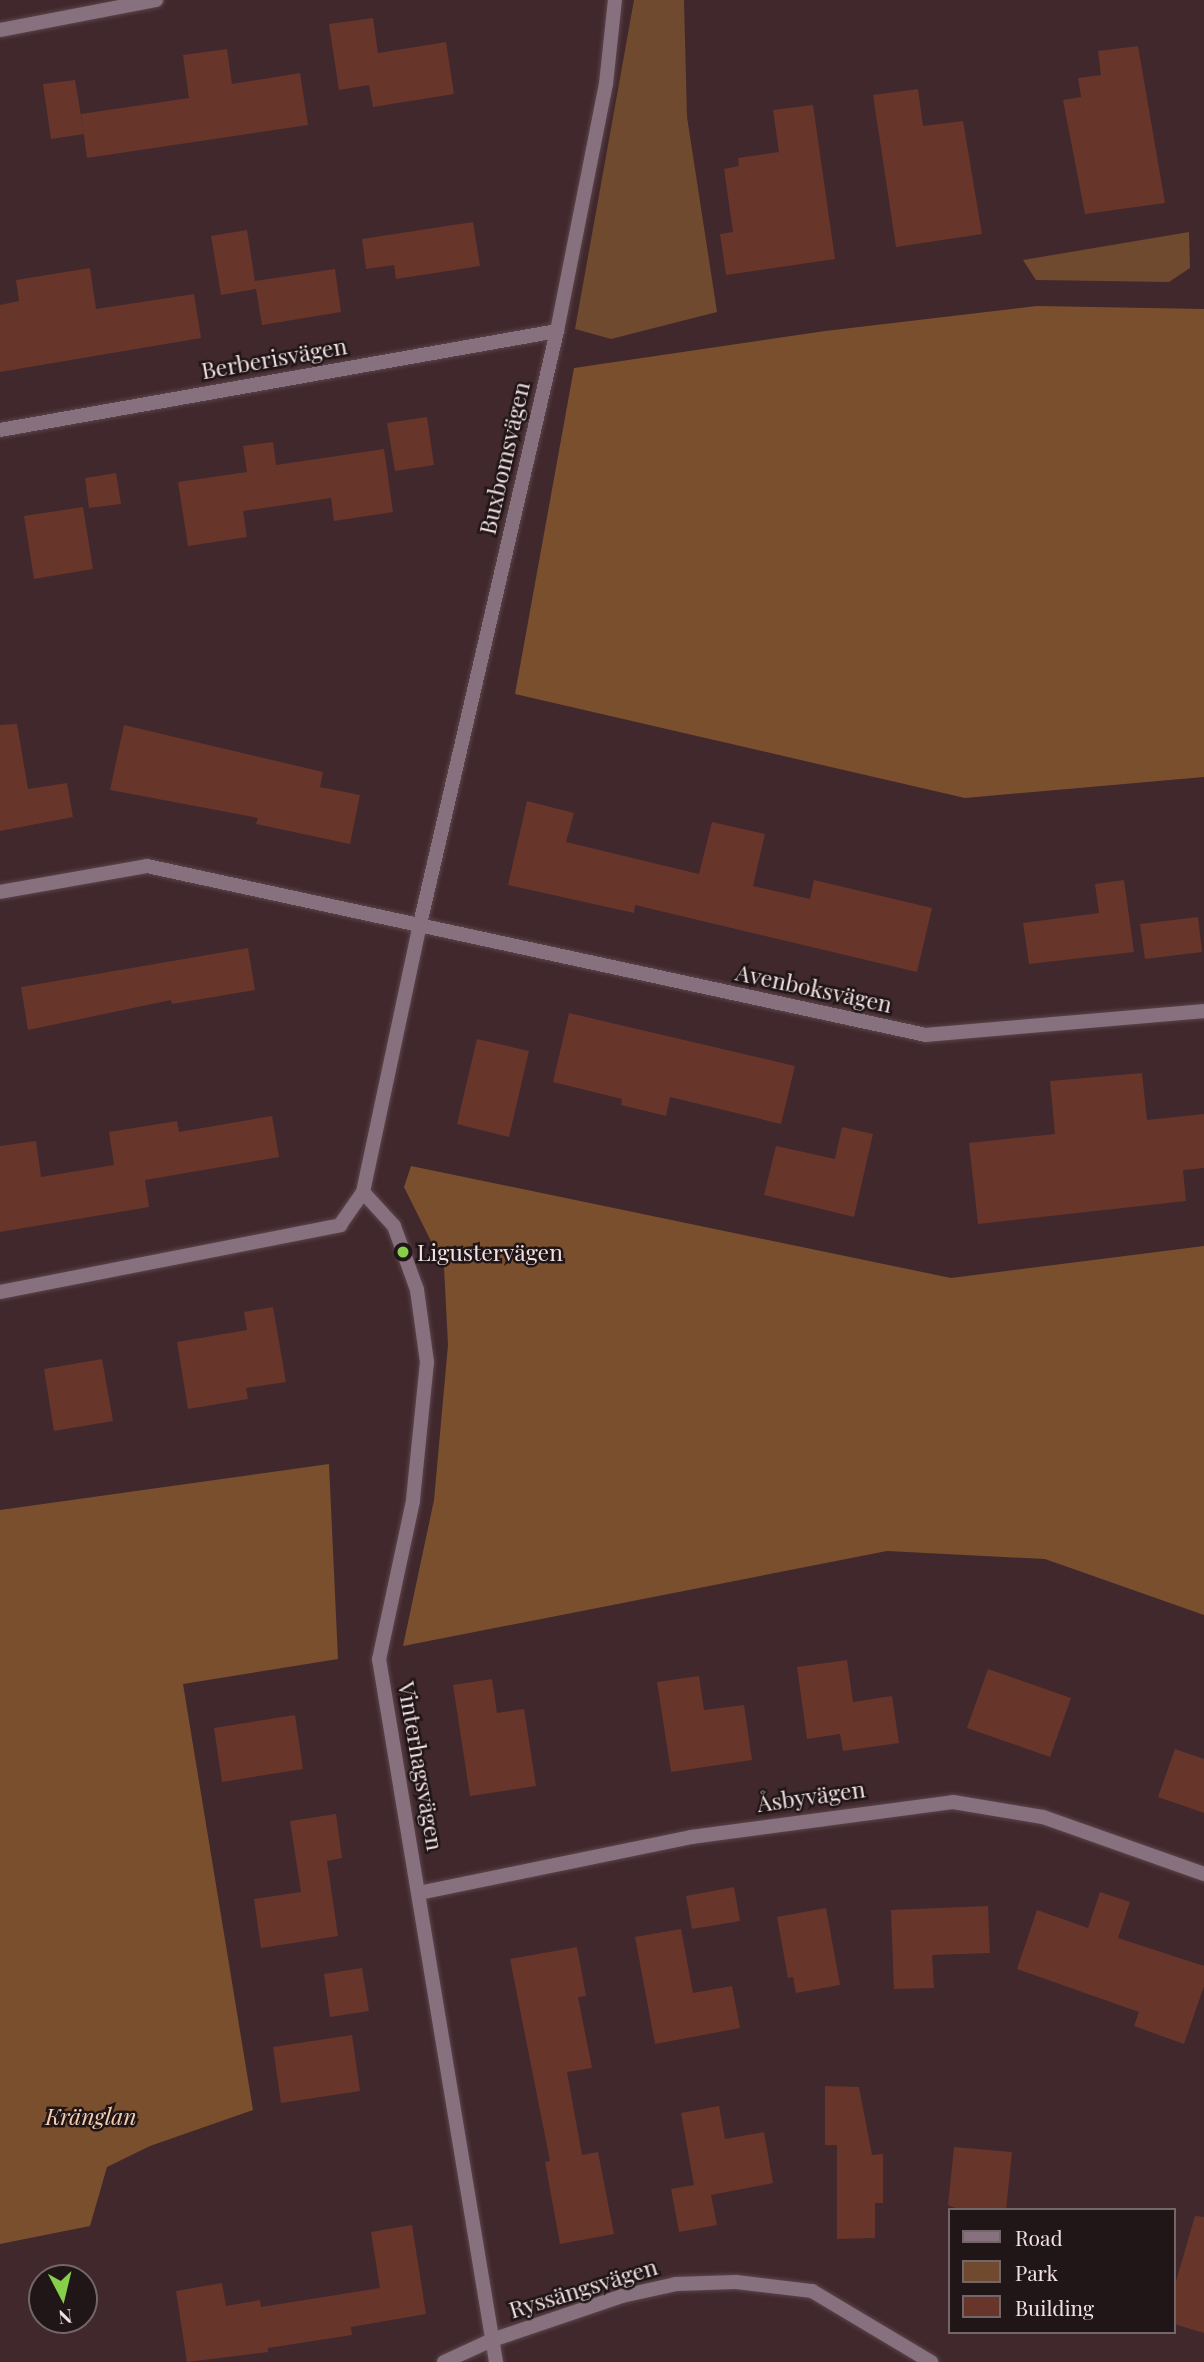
<!DOCTYPE html>
<meta charset="utf-8">
<style>
body{margin:0}
#map{position:relative;width:1204px;height:2362px;overflow:hidden;background:#40282d;font-family:"Playfair Display",serif}
div>[style]{position:absolute}
.green>*{inset:0;background:#6f4a2e}
.forest>*{inset:0;background:#7a4f2d}
.building>*{inset:0;background:#68352b}
.roads{filter:drop-shadow(0 0 2px #5c454a) drop-shadow(0 0 2px #5c454a)}
.minor>*{height:14px;margin:-7px;padding:0 7px;transform-origin:7px;border-radius:7px;background:#87717e}
.dots>*{width:19px;height:19px;translate:-50% -50%;box-sizing:border-box;border:4px solid #201517;border-radius:50%}
span{translate:-50% -50%;white-space:nowrap;text-align:center;line-height:1.15;-webkit-text-stroke:5px #201517;paint-order:stroke}
.street-label{font-size:23px;color:#f0e0e2}
.poi-label{font-size:23px;color:#f0e0e2}
.left{translate:0 -50%;text-align:left}
.park-label{font-size:23px;color:#f6cdae;font-style:italic}
.legend{position:absolute;left:948px;top:2208px;width:228px;height:126px;box-sizing:border-box;background:#201517;border:2px solid #736668;margin:0;padding:9px 12px;list-style:none;font-size:21px;color:#f0e0e2}
.legend li{display:flex;align-items:center;gap:14px;height:35px}
.legend b{width:35px;border:2px solid #736668}
.north{position:absolute;left:28px;top:2264px;width:70px;height:70px;box-sizing:border-box;background:#201517;border:2px solid #736668;border-radius:50%;rotate:173deg;font-size:19px;font-weight:700;line-height:28px;text-align:center;color:#f0e0e2}
.north::after{content:'';display:block;margin:auto;width:24px;height:32px;background:#87cf4b;clip-path:polygon(50% 0,100% 100%,50% 72%,0 100%)}
</style>
<div id="map">
<div class="green">
<i style="clip-path:polygon(634px 0,684px 0,687px 117px,717px 312px,611px 339px,575px 329px)"></i>
<i style="clip-path:polygon(1189px 232px,1190px 268px,1169px 282px,1036px 280px,1023px 260px)"></i>
</div>
<div class="forest">
<i style="clip-path:polygon(1037px 306px,1204px 309px,1204px 777px,965px 798px,515px 694px,574px 368px,825px 331px)"></i>
<i style="clip-path:polygon(411px 1166px,951px 1278px,1204px 1246px,1204px 1615px,1045px 1559px,887px 1551px,403px 1646px,434px 1500px,448px 1345px,444px 1267px,404px 1187px)"></i>
<i style="clip-path:polygon(329px 1464px,338px 1659px,183px 1684px,253px 2110px,150px 2146px,107px 2167px,90px 2226px,0 2244px,0 1510px)"></i>
</div>
<div class="building">
<i style="clip-path:polygon(373px 18px,378px 53px,446px 42px,454px 94px,373px 107px,369px 85px,339px 90px,329px 24px)"></i>
<i style="clip-path:polygon(1138px 46px,1165px 203px,1085px 214px,1063px 100px,1081px 97px,1078px 78px,1101px 75px,1098px 51px)"></i>
<i style="clip-path:polygon(227px 49px,232px 84px,300px 73px,308px 125px,87px 158px,81px 114px,189px 98px,183px 55px)"></i>
<i style="clip-path:polygon(75px 80px,84px 134px,51px 139px,43px 84px)"></i>
<i style="clip-path:polygon(918px 89px,923px 126px,963px 121px,982px 234px,896px 247px,873px 95px)"></i>
<i style="clip-path:polygon(813px 105px,835px 259px,726px 275px,720px 234px,733px 232px,724px 169px,739px 166px,738px 158px,779px 152px,773px 110px)"></i>
<i style="clip-path:polygon(473px 222px,480px 266px,396px 279px,394px 265px,366px 269px,362px 239px)"></i>
<i style="clip-path:polygon(247px 230px,255px 281px,335px 269px,341px 312px,262px 325px,256px 289px,221px 295px,211px 236px)"></i>
<i style="clip-path:polygon(90px 268px,96px 309px,194px 294px,201px 338px,0 372px,0 305px,19px 301px,16px 280px)"></i>
<i style="clip-path:polygon(427px 417px,434px 465px,395px 471px,387px 423px)"></i>
<i style="clip-path:polygon(273px 442px,276px 465px,384px 449px,393px 512px,334px 521px,331px 498px,243px 511px,247px 537px,188px 546px,178px 482px,247px 472px,243px 446px)"></i>
<i style="clip-path:polygon(116px 473px,121px 504px,89px 508px,85px 478px)"></i>
<i style="clip-path:polygon(83px 507px,93px 569px,34px 579px,24px 516px)"></i>
<i style="clip-path:polygon(17px 724px,28px 789px,67px 783px,73px 817px,0 831px,0 725px)"></i>
<i style="clip-path:polygon(124px 725px,323px 772px,320px 787px,360px 795px,350px 844px,256px 824px,258px 818px,110px 790px)"></i>
<i style="clip-path:polygon(527px 801px,574px 813px,566px 842px,699px 874px,712px 822px,765px 834px,753px 886px,810px 899px,814px 880px,932px 908px,917px 972px,635px 905px,634px 913px,508px 885px)"></i>
<i style="clip-path:polygon(1124px 880px,1134px 952px,1029px 964px,1023px 923px,1099px 913px,1095px 884px)"></i>
<i style="clip-path:polygon(1198px 917px,1202px 952px,1145px 959px,1140px 924px)"></i>
<i style="clip-path:polygon(248px 948px,255px 990px,172px 1004px,171px 1000px,28px 1030px,21px 987px)"></i>
<i style="clip-path:polygon(569px 1013px,795px 1066px,781px 1124px,670px 1097px,666px 1116px,621px 1105px,622px 1099px,553px 1082px)"></i>
<i style="clip-path:polygon(477px 1039px,529px 1051px,509px 1137px,457px 1124px)"></i>
<i style="clip-path:polygon(1142px 1073px,1147px 1120px,1204px 1114px,1204px 1168px,1183px 1170px,1186px 1201px,978px 1224px,969px 1143px,1055px 1134px,1050px 1081px)"></i>
<i style="clip-path:polygon(272px 1116px,279px 1157px,145px 1180px,149px 1207px,0 1232px,0 1146px,36px 1141px,41px 1177px,114px 1165px,109px 1132px,177px 1121px,179px 1132px)"></i>
<i style="clip-path:polygon(842px 1127px,873px 1134px,854px 1217px,764px 1195px,776px 1146px,835px 1159px)"></i>
<i style="clip-path:polygon(273px 1307px,286px 1382px,246px 1388px,248px 1399px,188px 1409px,177px 1342px,247px 1330px,244px 1312px)"></i>
<i style="clip-path:polygon(102px 1359px,113px 1421px,54px 1431px,44px 1369px)"></i>
<i style="clip-path:polygon(847px 1660px,853px 1702px,892px 1696px,899px 1743px,843px 1751px,840px 1734px,807px 1739px,797px 1667px)"></i>
<i style="clip-path:polygon(988px 1669px,1071px 1698px,1050px 1757px,967px 1728px)"></i>
<i style="clip-path:polygon(699px 1676px,704px 1710px,744px 1705px,752px 1760px,671px 1772px,657px 1682px)"></i>
<i style="clip-path:polygon(492px 1679px,497px 1713px,524px 1709px,536px 1786px,470px 1796px,453px 1685px)"></i>
<i style="clip-path:polygon(295px 1715px,303px 1769px,222px 1782px,214px 1728px)"></i>
<i style="clip-path:polygon(1175px 1749px,1204px 1759px,1204px 1813px,1158px 1797px)"></i>
<i style="clip-path:polygon(336px 1814px,342px 1858px,327px 1861px,338px 1936px,261px 1948px,254px 1899px,301px 1892px,290px 1821px)"></i>
<i style="clip-path:polygon(734px 1887px,740px 1921px,692px 1929px,686px 1896px)"></i>
<i style="clip-path:polygon(1100px 1892px,1130px 1902px,1118px 1938px,1204px 1966px,1204px 1986px,1184px 2044px,1134px 2026px,1139px 2012px,1017px 1969px,1037px 1910px,1088px 1928px)"></i>
<i style="clip-path:polygon(988px 1906px,990px 1953px,932px 1955px,934px 1988px,894px 1989px,891px 1910px)"></i>
<i style="clip-path:polygon(826px 1908px,840px 1985px,796px 1993px,793px 1977px,788px 1978px,777px 1917px)"></i>
<i style="clip-path:polygon(681px 1929px,693px 1993px,732px 1986px,740px 2028px,655px 2044px,635px 1937px)"></i>
<i style="clip-path:polygon(577px 1947px,586px 1996px,578px 1997px,592px 2068px,567px 2072px,582px 2155px,598px 2152px,614px 2234px,560px 2244px,545px 2162px,550px 2161px,510px 1959px)"></i>
<i style="clip-path:polygon(362px 1968px,369px 2011px,330px 2017px,324px 1974px)"></i>
<i style="clip-path:polygon(352px 2035px,360px 2091px,281px 2103px,273px 2047px)"></i>
<i style="clip-path:polygon(825px 2086px,859px 2087px,872px 2155px,883px 2154px,883px 2203px,875px 2203px,875px 2238px,837px 2239px,837px 2145px,825px 2145px)"></i>
<i style="clip-path:polygon(719px 2106px,725px 2139px,764px 2132px,773px 2183px,711px 2195px,717px 2225px,679px 2232px,671px 2189px,694px 2185px,681px 2113px)"></i>
<i style="clip-path:polygon(954px 2147px,1012px 2152px,1006px 2210px,960px 2210px,948px 2205px)"></i>
<i style="clip-path:polygon(1195px 2216px,1204px 2217px,1204px 2333px,1174px 2324px,1174px 2288px)"></i>
<i style="clip-path:polygon(412px 2225px,426px 2314px,351px 2327px,352px 2335px,268px 2348px,268px 2352px,187px 2362px,176px 2291px,222px 2283px,226px 2306px,260px 2300px,261px 2307px,380px 2288px,371px 2232px)"></i>
</div>
<div class="roads">
<div class="minor">
<i style="left:0;top:30px;width:159px;rotate:-10.9deg"></i>
<i style="left:0;top:430px;width:566px;rotate:-10.08deg"></i>
<i style="left:0;top:892px;width:149px;rotate:-10deg"></i>
<i style="left:147px;top:866px;width:797px;rotate:12.24deg"></i>
<i style="left:926px;top:1035px;width:279px;rotate:-4.9deg"></i>
<i style="left:363px;top:1192px;width:46px;rotate:47.6deg"></i>
<i style="left:394px;top:1226px;width:68px;rotate:70.2deg"></i>
<i style="left:417px;top:1290px;width:73px;rotate:82.1deg"></i>
<i style="left:427px;top:1362px;width:140px;rotate:95.8deg"></i>
<i style="left:413px;top:1501px;width:162px;rotate:102.1deg"></i>
<i style="left:379px;top:1659px;width:713px;rotate:80.55deg"></i>
<i style="left:0;top:1292px;width:347px;rotate:-11.1deg"></i>
<i style="left:340px;top:1225px;width:40px;rotate:-55.1deg"></i>
<i style="left:363px;top:1192px;width:274px;rotate:-78deg"></i>
<i style="left:420px;top:924px;width:609px;rotate:-76.99deg"></i>
<i style="left:557px;top:331px;width:252px;rotate:-78.8deg"></i>
<i style="left:606px;top:84px;width:84px;rotate:-83.9deg"></i>
<i style="left:419px;top:1893px;width:278px;rotate:-11.6deg"></i>
<i style="left:691px;top:1837px;width:264px;rotate:-7.6deg"></i>
<i style="left:953px;top:1802px;width:91px;rotate:9.5deg"></i>
<i style="left:1043px;top:1817px;width:171px;rotate:19.5deg"></i>
<i style="left:444px;top:2362px;width:53px;rotate:-24.6deg"></i>
<i style="left:492px;top:2340px;width:137px;rotate:-18.7deg"></i>
<i style="left:622px;top:2296px;width:55px;rotate:-12.5deg"></i>
<i style="left:676px;top:2284px;width:60px;rotate:-1.9deg"></i>
<i style="left:736px;top:2282px;width:77px;rotate:6.8deg"></i>
<i style="left:812px;top:2291px;width:139px;rotate:30.8deg"></i>
</div>
</div>
<div class="dots">
<i style="left:403px;top:1252px;background:#87cf4b"></i>
</div>
<div class="street-label">
<span style="left:274px;top:358px;rotate:-10deg">Berberisvägen</span>
<span style="left:504px;top:458px;rotate:-77deg">Buxbomsvägen</span>
<span style="left:814px;top:988px;rotate:12deg">Avenboksvägen</span>
<span style="left:421px;top:1766px;rotate:80deg">Vinterhagsvägen</span>
<span style="left:811px;top:1796px;rotate:-8deg">Åsbyvägen</span>
<span style="left:583px;top:2288px;rotate:-17deg">Ryssängsvägen</span>
</div>
<div class="poi-label">
<span class="left" style="left:417px;top:1252px">Ligustervägen</span>
</div>
<div class="park-label">
<span style="left:91px;top:2116px">Kränglan</span>
</div>
<ul class="legend">
<li><b style="height:9px;background:#87717e"></b>Road</li>
<li><b style="height:19px;background:#6f4a2e"></b>Park</li>
<li><b style="height:19px;background:#68352b"></b>Building</li>
</ul>
<div class="north">N</div>
</div>
